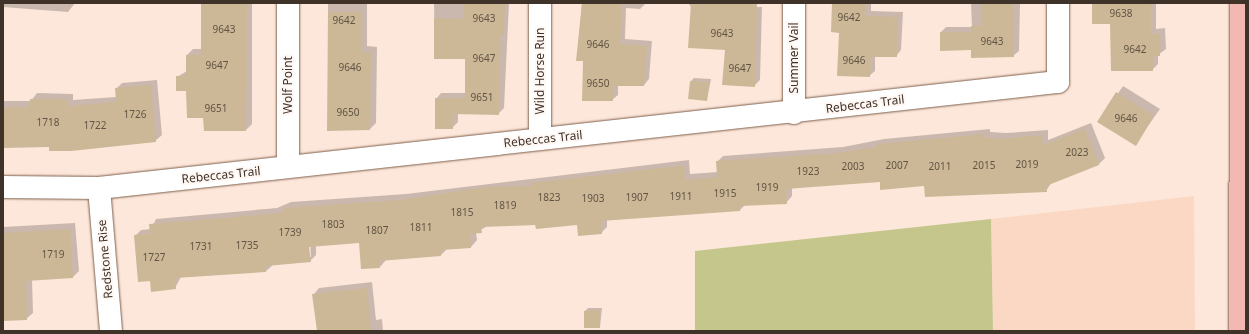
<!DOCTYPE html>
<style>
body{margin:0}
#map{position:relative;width:1249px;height:334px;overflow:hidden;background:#fde7da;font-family:"Noto Sans",sans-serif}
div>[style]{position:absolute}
.built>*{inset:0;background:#fbd8c3}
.green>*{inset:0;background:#c4c68b}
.shadow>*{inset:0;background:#0003}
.building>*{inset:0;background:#ccb897}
.roads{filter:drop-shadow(0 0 1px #7e5f4c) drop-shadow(0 0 1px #7e5f4c)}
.minor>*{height:22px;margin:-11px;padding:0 11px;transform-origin:11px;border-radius:11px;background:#fff}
.major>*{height:22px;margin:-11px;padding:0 11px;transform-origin:11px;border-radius:11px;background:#f4b8b3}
span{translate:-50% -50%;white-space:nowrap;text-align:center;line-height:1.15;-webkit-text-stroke:4px #fff7f3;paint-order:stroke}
.number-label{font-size:10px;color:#625444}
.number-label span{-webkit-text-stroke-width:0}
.street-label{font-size:12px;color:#3f3229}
.frame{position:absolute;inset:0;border:4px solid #3f3229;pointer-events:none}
</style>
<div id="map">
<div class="built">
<i style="clip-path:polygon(1194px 196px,1195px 331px,993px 331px,991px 219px)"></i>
</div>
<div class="green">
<i style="clip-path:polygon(991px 219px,993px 331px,695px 331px,695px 251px)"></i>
</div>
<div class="shadow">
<i style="clip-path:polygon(3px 3px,75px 3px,68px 12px,3px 7px)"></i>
<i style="clip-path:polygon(202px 3px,252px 3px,252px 124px,246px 130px,204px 117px,177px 77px,187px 71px,187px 55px,193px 49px,202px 49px)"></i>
<i style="clip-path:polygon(328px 3px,367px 3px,367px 46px,377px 47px,376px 123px,370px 129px,328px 30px)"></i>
<i style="clip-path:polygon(434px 3px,509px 3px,504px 108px,498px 114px,458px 113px,458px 122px,452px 128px,436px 99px,441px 93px,466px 93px,466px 58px,435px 58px)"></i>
<i style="clip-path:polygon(582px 3px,646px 3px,640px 9px,626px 8px,625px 39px,652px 41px,649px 79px,644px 85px,618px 85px,618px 95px,612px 100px,584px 60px,577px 60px)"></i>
<i style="clip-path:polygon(688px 3px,755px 3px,755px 7px,762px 7px,760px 80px,754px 86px)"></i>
<i style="clip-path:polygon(834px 3px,871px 3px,871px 11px,903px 12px,901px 50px,896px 56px,875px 56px,875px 71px,869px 76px,840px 32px)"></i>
<i style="clip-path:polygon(971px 3px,1020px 3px,1019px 51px,1013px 56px,941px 32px,946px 27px,972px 27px)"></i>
<i style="clip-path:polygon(1094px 3px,1156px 3px,1156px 29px,1165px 28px,1166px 49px,1158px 55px,1158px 64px,1152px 70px)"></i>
<i style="clip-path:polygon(694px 78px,711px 79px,707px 100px,691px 81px)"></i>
<i style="clip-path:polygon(157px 80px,162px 135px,155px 141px,3px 146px,3px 101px,31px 101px,37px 93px,73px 94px,73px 100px,116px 97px,116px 89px,122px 83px)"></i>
<i style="clip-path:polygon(1123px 86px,1160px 109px,1135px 144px,1099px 121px)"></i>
<i style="clip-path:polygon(evenodd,1091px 123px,1105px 158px,1099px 164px,1052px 182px,1046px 191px,881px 181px,792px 187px,792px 196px,786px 203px,745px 205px,740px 210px,607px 220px,607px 227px,601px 233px,578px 224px,487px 226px,476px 233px,477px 240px,471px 247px,447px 249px,441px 255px,386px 260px,380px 267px,360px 242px,316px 246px,316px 255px,310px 261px,273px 265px,266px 271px,181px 277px,175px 288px,151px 280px,135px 236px,141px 230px,151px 229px,156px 219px,277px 208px,291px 202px,406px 194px,689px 160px,690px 174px,718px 172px,717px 162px,723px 156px,843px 147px,884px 139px,990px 129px,990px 132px,1006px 133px,1048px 130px,1048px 140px,1091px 123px,308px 242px,310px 242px,311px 257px,309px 257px,308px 242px)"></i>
<i style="clip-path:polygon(75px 223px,79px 271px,73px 277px,32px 279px,33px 313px,26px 319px,3px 320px,3px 227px)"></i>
<i style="clip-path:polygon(372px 282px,376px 320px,382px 319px,383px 331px,342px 331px,314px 294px,319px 288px)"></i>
<i style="clip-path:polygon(588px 308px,602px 308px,600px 327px,585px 311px)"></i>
</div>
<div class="building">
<i style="clip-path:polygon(201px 3px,247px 3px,246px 131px,204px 131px,203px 118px,187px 118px,186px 91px,176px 91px,176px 76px,186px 76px,186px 55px,201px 55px)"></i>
<i style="clip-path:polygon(464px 3px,505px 4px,504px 35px,500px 35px,499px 115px,453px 114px,453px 129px,435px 129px,435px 98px,465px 98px,465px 59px,434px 59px,434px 18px,464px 19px)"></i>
<i style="clip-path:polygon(582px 3px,622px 3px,620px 44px,647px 46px,644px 86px,613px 86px,613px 101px,582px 101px,583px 61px,576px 61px)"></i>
<i style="clip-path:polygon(691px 3px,757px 3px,755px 87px,722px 85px,725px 50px,688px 48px)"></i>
<i style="clip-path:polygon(832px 3px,866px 3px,866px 16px,898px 17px,897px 57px,871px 57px,870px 77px,837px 76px,839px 33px,831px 32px)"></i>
<i style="clip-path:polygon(982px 3px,1013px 3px,1014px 57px,971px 58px,971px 50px,940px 51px,940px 32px,971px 32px,971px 26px,981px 26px)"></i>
<i style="clip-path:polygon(1092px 3px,1151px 3px,1151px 34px,1160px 34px,1160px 56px,1153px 56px,1153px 71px,1111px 71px,1110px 24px,1092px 24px)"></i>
<i style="clip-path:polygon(328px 12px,361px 12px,361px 52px,371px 52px,370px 130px,327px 131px)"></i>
<i style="clip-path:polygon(690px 81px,709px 82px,707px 101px,688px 99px)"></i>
<i style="clip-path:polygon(151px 85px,156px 142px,71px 151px,49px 151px,49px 147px,3px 148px,3px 107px,29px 107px,30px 99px,67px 99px,67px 106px,116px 102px,115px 88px)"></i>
<i style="clip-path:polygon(1116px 92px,1154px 116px,1136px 146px,1097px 122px)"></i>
<i style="clip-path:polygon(1085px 129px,1099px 165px,1046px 186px,1047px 192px,925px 197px,924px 186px,880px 190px,880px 182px,786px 189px,787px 204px,740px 206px,740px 211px,601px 221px,602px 234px,578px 236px,577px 225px,536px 229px,535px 225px,481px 227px,482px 233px,470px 234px,471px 248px,441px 250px,441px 256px,379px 261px,380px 268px,361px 269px,359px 243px,309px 247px,311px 262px,266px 266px,266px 272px,175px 278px,176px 289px,151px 292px,150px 281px,138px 282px,134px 235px,150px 234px,149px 224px,270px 214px,284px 212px,284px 208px,400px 200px,487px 187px,532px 186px,531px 183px,660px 168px,684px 166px,685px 180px,717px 177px,716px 161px,836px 153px,877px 147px,877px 144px,964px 136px,984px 134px,985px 138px,1000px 139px,1042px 135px,1043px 145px)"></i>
<i style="clip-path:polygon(70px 229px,73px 278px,26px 281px,27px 320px,3px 321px,3px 233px)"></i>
<i style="clip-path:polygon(367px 288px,371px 331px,317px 331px,312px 294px)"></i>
<i style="clip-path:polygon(600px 310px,600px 328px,584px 328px,584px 311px)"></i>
</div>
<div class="roads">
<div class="minor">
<i style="left:288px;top:3px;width:164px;rotate:90deg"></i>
<i style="left:794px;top:113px;width:110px;rotate:-90deg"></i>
<i style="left:540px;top:139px;width:136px;rotate:-90deg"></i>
<i style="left:3px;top:187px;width:96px;rotate:0.6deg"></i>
<i style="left:99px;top:188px;width:965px;rotate:-6.31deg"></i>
<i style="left:1058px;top:82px;width:79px;rotate:-90deg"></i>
<i style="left:99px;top:188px;width:144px;rotate:85.2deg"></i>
</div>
<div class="major">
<i style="left:1240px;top:331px;width:328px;rotate:-89.8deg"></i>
</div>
</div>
<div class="number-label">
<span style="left:1121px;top:14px">9638</span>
<span style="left:849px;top:18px">9642</span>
<span style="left:484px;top:19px">9643</span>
<span style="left:344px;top:21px">9642</span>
<span style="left:224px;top:30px">9643</span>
<span style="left:722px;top:34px">9643</span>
<span style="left:992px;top:42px">9643</span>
<span style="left:598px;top:45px">9646</span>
<span style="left:1135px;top:50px">9642</span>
<span style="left:484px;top:59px">9647</span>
<span style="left:854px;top:61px">9646</span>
<span style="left:217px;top:66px">9647</span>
<span style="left:350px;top:68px">9646</span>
<span style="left:740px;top:69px">9647</span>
<span style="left:598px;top:84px">9650</span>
<span style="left:482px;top:98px">9651</span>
<span style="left:216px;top:109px">9651</span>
<span style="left:348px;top:113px">9650</span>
<span style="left:135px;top:115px">1726</span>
<span style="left:1126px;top:119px">9646</span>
<span style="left:48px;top:123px">1718</span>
<span style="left:95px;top:126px">1722</span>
<span style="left:1077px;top:153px">2023</span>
<span style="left:1027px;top:165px">2019</span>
<span style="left:897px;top:166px">2007</span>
<span style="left:984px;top:166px">2015</span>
<span style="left:853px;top:167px">2003</span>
<span style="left:940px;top:167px">2011</span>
<span style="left:808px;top:172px">1923</span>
<span style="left:767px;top:188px">1919</span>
<span style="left:725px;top:194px">1915</span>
<span style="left:681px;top:197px">1911</span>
<span style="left:549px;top:198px">1823</span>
<span style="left:637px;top:198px">1907</span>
<span style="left:593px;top:199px">1903</span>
<span style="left:505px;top:206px">1819</span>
<span style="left:462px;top:213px">1815</span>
<span style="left:333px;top:225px">1803</span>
<span style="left:421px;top:228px">1811</span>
<span style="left:377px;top:231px">1807</span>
<span style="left:290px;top:233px">1739</span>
<span style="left:247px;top:246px">1735</span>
<span style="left:201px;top:247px">1731</span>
<span style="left:53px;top:255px">1719</span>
<span style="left:154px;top:258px">1727</span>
</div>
<div class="street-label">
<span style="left:794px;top:58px;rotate:-90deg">Summer Vail</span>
<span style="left:540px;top:71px;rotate:-90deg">Wild Horse Run</span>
<span style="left:288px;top:85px;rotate:-90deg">Wolf Point</span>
<span style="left:865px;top:104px;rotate:-7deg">Rebeccas Trail</span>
<span style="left:543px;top:139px;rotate:-6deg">Rebeccas Trail</span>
<span style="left:221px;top:175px;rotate:-6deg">Rebeccas Trail</span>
<span style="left:105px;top:259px;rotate:-95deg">Redstone Rise</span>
</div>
<div class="frame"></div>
</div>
